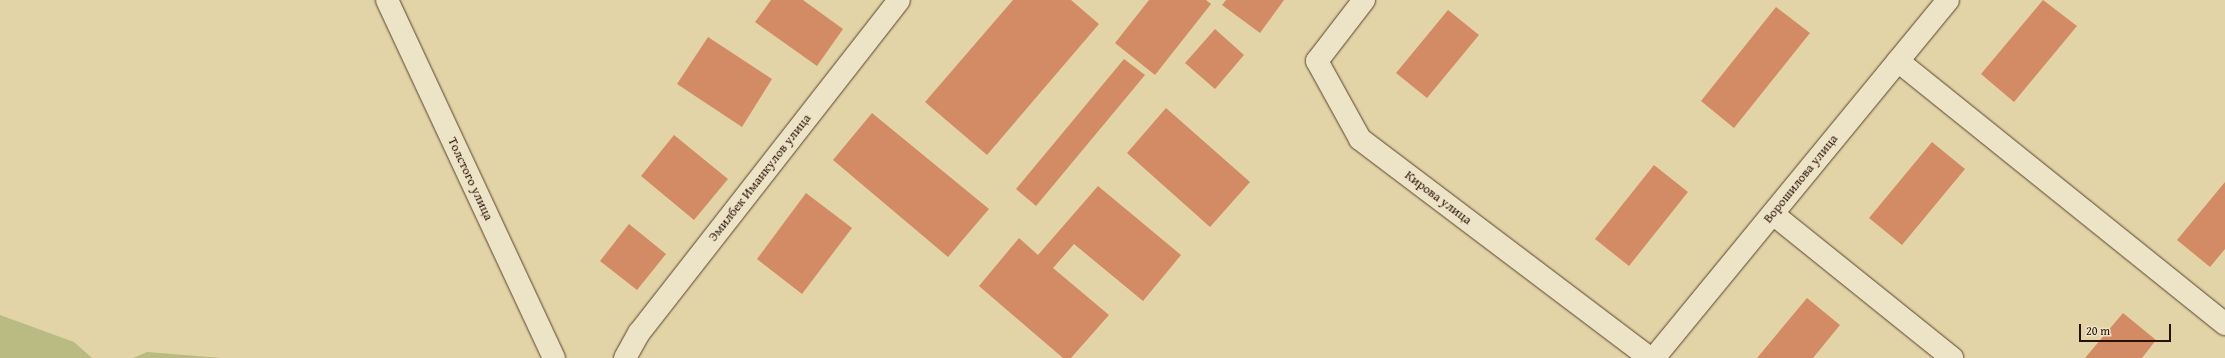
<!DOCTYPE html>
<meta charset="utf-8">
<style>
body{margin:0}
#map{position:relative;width:2225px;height:358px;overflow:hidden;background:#e3d4a7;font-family:"Gentium Book Plus",serif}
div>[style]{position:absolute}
.green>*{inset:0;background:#b9bb83}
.building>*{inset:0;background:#d38b65}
.roads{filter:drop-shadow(0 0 1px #58422e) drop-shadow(0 0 1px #58422e)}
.street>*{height:22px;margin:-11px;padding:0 11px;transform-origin:11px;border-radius:11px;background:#ede3c6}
span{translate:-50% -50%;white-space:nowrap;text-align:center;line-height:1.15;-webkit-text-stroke:3.5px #ede3c6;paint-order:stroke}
.street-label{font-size:13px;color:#2a1106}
.scale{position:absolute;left:2079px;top:324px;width:92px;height:18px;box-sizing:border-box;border:2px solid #2a1106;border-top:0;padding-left:5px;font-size:12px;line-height:14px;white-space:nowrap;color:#2a1106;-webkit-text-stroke:3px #ede3c6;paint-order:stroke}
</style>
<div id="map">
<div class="green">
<i style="clip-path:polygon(0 315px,74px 342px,92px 358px,0 358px)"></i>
<i style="clip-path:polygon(147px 352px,222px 358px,133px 358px)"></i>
</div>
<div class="building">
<i style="clip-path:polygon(771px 0,803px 0,843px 29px,817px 66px,755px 22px)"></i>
<i style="clip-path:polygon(1013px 0,1071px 0,1099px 24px,987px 155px,925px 102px)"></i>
<i style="clip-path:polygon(1149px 0,1206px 0,1211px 4px,1155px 75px,1115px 43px)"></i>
<i style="clip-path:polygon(1226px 0,1284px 0,1260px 33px,1222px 5px)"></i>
<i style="clip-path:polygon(2043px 0,2077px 26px,2014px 102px,1981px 74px)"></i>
<i style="clip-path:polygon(1776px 7px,1810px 33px,1734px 128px,1701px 101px)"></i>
<i style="clip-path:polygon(1448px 10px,1479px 35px,1427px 98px,1396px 73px)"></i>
<i style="clip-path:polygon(1215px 29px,1244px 55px,1215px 89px,1185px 63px)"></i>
<i style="clip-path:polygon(708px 37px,772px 79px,742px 127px,677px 84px)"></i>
<i style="clip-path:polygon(1124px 59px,1145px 75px,1036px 206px,1016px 189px)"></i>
<i style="clip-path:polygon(1166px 108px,1250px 182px,1210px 227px,1127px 153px)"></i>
<i style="clip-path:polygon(872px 113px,989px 209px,948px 257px,833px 160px)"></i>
<i style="clip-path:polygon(674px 135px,728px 179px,694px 220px,641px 176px)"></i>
<i style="clip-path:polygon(1932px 142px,1965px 169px,1902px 245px,1869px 218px)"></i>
<i style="clip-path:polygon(1654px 165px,1688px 192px,1629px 266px,1595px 239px)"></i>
<i style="clip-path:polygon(2225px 182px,2225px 249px,2210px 267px,2177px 240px)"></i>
<i style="clip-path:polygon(1098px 186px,1181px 255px,1143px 301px,1074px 244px,1053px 268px,1109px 315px,1071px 358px,1063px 358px,979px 286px,1019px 238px,1038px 255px)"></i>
<i style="clip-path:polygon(806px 193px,852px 228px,802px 294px,757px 259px)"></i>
<i style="clip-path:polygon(629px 224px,666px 254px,637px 290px,600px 261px)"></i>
<i style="clip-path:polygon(1807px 298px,1840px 325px,1813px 358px,1757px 358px)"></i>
<i style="clip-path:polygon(2123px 313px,2156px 340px,2142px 358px,2085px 358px)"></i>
</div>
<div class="roads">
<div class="street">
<i style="left:387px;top:0;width:395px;rotate:65deg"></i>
<i style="left:1364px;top:0;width:77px;rotate:127.6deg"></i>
<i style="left:1317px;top:61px;width:89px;rotate:61.1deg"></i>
<i style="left:1360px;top:139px;width:363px;rotate:37.1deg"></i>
<i style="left:1898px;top:61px;width:420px;rotate:38.8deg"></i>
<i style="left:1773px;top:214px;width:230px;rotate:38.8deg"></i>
<i style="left:625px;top:358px;width:29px;rotate:-61deg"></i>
<i style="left:639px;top:333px;width:422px;rotate:-52deg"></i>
<i style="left:1654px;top:358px;width:463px;rotate:-50.6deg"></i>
</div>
</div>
<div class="street-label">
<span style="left:760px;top:178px;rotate:-52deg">Эмилбек Иманкулов улица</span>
<span style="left:470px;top:179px;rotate:65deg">Толстого улица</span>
<span style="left:1801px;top:179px;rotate:-51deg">Ворошилова улица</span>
<span style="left:1438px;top:198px;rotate:37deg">Кирова улица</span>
</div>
<div class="scale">20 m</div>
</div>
